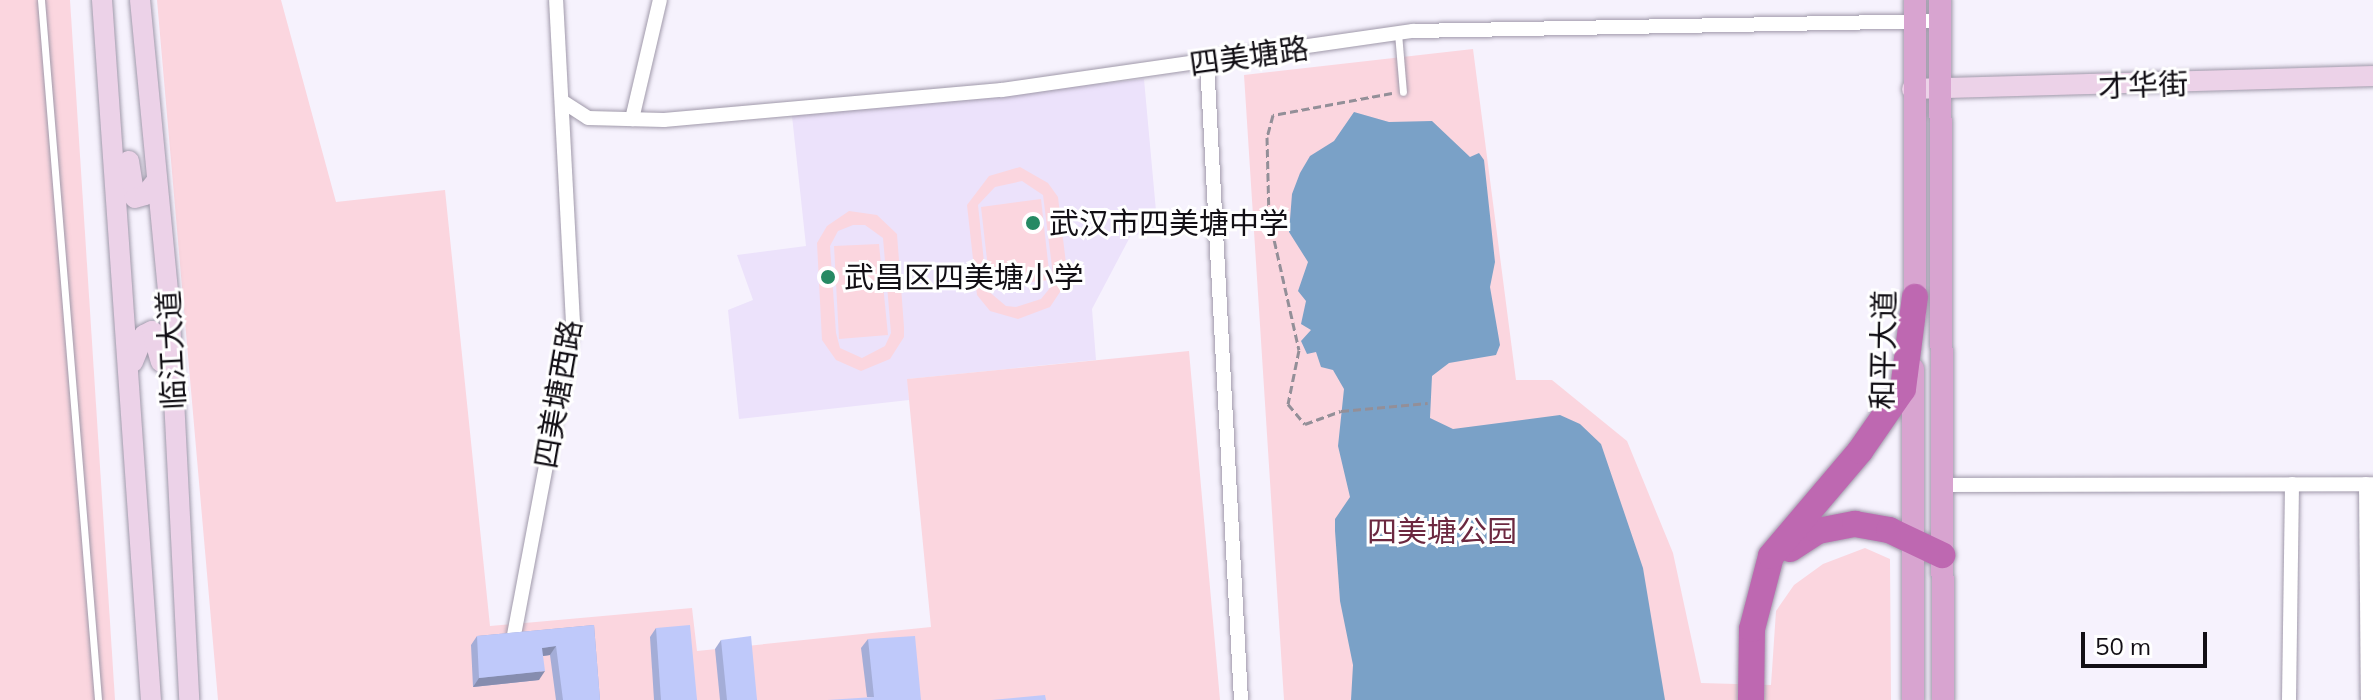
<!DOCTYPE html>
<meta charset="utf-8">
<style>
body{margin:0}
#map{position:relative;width:2373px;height:700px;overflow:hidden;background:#f6f2fd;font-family:Mulish,"Noto Sans SC",sans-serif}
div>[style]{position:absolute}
.built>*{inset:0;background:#ece2fb}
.green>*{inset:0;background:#fbd6df}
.water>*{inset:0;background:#7aa1c7}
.path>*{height:3px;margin-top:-1.5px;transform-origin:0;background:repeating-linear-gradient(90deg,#938f98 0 8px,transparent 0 12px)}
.roads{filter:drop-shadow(0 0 2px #a099aa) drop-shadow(0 0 2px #a099aa)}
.lane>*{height:7px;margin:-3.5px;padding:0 3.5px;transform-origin:3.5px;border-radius:3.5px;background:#fff}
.street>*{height:14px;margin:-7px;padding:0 7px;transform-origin:7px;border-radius:7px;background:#fff}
.secondary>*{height:20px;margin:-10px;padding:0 10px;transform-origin:10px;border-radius:10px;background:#ecd2e8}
.primary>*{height:22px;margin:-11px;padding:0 11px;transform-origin:11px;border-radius:11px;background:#d8a4d0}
.highway>*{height:26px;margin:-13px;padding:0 13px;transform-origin:13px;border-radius:13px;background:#be68b1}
.wall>*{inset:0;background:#a4add7}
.shaded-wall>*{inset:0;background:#868daf}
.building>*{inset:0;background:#bfc9fa}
.dots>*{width:22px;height:22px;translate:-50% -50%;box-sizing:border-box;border:4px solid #fff;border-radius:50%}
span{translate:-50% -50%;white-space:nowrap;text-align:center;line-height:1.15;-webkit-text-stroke:6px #fff;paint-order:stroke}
.street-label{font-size:30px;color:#120f15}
.poi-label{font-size:30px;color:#120f15}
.left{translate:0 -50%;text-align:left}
.park-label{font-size:30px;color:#6c2840}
.scale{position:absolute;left:2081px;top:632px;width:126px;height:36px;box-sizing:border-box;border:4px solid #120f15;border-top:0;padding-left:10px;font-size:24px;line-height:28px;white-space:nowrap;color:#120f15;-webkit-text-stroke:6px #fff;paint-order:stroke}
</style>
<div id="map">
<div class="built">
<i style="clip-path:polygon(1144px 79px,1158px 233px,1131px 235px,1092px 309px,1096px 360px,908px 379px,909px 400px,739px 419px,728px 310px,753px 300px,737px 255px,806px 246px,792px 116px)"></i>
</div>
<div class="green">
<i style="clip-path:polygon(0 0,70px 0,115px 700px,0 700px)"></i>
<i style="clip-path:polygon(157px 0,281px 0,336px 202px,445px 190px,490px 626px,692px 608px,697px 651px,931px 627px,907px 379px,1189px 351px,1220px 700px,218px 700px)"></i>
<i style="clip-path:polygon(1473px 49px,1516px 380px,1552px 380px,1627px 441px,1673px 553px,1701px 683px,1771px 685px,1776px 611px,1794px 585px,1823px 564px,1865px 548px,1890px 559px,1891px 700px,1284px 700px,1244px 75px)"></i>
<i style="clip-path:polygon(evenodd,1020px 167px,1048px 183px,1058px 197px,1068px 280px,1050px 307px,1018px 319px,990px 311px,977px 295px,967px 205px,989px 176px,1020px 167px,1022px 181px,1043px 195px,1054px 283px,1041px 299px,1016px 307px,1006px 306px,987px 290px,978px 205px,995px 187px,1022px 181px)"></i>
<i style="clip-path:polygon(1041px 199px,1050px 280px,990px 286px,981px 207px)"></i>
<i style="clip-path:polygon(evenodd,849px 211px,877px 215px,897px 234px,904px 327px,904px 337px,890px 359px,861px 371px,836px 360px,822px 340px,817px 243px,827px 226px,849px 211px,853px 225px,865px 225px,883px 238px,891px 333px,885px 346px,862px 358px,840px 348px,836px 333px,830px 246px,838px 231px,853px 225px)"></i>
<i style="clip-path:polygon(879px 244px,888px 335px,839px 339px,834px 246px)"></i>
</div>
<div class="water">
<i style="clip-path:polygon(1354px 112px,1389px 122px,1432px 121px,1470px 157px,1479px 153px,1484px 160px,1495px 262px,1490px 287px,1500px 345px,1496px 355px,1449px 363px,1432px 376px,1430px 418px,1453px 429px,1560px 415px,1580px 424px,1601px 444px,1643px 568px,1665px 700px,1351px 700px,1353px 665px,1340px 601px,1335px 531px,1335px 519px,1350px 497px,1338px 446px,1344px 389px,1333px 370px,1321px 367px,1316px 352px,1307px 354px,1301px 341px,1311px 330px,1301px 324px,1306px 301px,1298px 291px,1308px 262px,1289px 232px,1292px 194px,1300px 173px,1310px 156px,1334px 141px)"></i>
</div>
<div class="path">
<i style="left:1392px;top:93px;width:121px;rotate:169.5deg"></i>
<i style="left:1273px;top:115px;width:23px;rotate:105deg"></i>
<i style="left:1267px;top:137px;width:80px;rotate:88.6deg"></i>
<i style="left:1269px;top:217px;width:136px;rotate:77.3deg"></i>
<i style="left:1299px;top:350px;width:55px;rotate:101.5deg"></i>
<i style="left:1288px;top:404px;width:26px;rotate:50deg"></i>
<i style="left:1305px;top:424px;width:38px;rotate:-20deg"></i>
<i style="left:1341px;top:411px;width:87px;rotate:-5.3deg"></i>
</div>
<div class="roads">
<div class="lane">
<i style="left:41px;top:0;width:702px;rotate:85.34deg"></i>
<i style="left:1398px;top:33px;width:59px;rotate:85.2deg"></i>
</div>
<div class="street">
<i style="left:1207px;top:62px;width:639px;rotate:86.95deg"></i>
<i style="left:565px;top:103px;width:27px;rotate:33deg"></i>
<i style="left:588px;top:118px;width:76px;rotate:1.5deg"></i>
<i style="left:664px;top:120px;width:339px;rotate:-5.1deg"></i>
<i style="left:1002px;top:90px;width:415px;rotate:-8.2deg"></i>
<i style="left:1413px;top:31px;width:527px;rotate:-1.09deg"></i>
<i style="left:632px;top:119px;width:122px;rotate:-76.8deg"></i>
<i style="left:2366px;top:484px;width:216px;rotate:89.5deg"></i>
<i style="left:1944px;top:485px;width:429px;rotate:-0.1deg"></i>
<i style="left:514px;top:635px;width:318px;rotate:-79.3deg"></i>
<i style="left:573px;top:323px;width:323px;rotate:-93deg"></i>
<i style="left:2289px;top:700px;width:216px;rotate:-89.2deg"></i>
</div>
<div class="secondary">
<i style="left:102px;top:0;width:702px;rotate:86deg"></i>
<i style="left:140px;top:0;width:301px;rotate:84.5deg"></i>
<i style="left:169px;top:300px;width:400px;rotate:87.1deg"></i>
<i style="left:1912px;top:89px;width:461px;rotate:-1.6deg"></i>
<i style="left:129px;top:161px;width:37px;rotate:81deg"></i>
<i style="left:135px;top:198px;width:10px;rotate:-17deg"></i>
<i style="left:145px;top:195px;width:19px;rotate:-51deg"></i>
<i style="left:133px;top:362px;width:29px;rotate:-68deg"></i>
<i style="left:144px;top:335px;width:9px;rotate:-27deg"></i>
<i style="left:152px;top:331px;width:32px;rotate:74deg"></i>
</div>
<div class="primary">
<i style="left:1940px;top:0;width:700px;rotate:89.75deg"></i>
<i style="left:1915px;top:315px;width:315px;rotate:-90deg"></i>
<i style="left:1913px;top:369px;width:331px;rotate:90deg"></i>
</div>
<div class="highway">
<i style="left:1790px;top:549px;width:33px;rotate:-33deg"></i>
<i style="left:1818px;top:531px;width:38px;rotate:-11deg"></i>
<i style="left:1855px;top:524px;width:35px;rotate:10deg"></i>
<i style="left:1889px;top:530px;width:59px;rotate:25.3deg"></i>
<i style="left:1751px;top:700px;width:71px;rotate:-89.2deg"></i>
<i style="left:1752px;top:629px;width:75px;rotate:-75.4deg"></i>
<i style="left:1771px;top:556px;width:138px;rotate:-49.7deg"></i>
<i style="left:1860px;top:451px;width:75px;rotate:-55.3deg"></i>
<i style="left:1903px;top:389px;width:93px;rotate:-82.6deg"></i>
</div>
</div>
<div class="wall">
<i style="clip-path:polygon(594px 625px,600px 700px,556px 700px,550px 655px,543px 656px,539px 680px,473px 687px,471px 645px,477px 636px)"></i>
<i style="clip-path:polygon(656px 628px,697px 700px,654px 700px,650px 637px)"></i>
<i style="clip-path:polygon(868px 639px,921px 700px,867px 697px,861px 648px)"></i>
<i style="clip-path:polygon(721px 640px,757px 700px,720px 700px,715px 649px)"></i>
</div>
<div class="shaded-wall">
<i style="clip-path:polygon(556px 646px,550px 655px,536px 657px,542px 648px)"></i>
<i style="clip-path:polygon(545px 671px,539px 680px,473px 687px,479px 678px)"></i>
</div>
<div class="building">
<i style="clip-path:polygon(594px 625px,600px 700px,563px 700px,556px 646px,542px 648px,545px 671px,479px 678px,477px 636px)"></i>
<i style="clip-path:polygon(690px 625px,697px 700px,661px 700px,656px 628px)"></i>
<i style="clip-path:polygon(751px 636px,757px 700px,727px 700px,721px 640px)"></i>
<i style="clip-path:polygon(915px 636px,921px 700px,827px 700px,874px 697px,868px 639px)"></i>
<i style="clip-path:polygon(1045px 695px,1046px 700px,992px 700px)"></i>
</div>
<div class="dots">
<i style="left:1033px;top:223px;background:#268963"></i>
<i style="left:828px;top:277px;background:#268963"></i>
</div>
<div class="street-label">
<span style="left:1249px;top:56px;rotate:-8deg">四美塘路</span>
<span style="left:2143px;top:85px;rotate:-2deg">才华街</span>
<span style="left:171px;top:350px;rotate:-93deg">临江大道</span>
<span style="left:1883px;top:350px;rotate:-89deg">和平大道</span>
<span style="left:558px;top:394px;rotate:-80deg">四美塘西路</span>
</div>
<div class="poi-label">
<span class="left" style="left:1049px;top:223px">武汉市四美塘中学</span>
<span class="left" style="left:844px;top:277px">武昌区四美塘小学</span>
</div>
<div class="park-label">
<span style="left:1442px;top:531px">四美塘公园</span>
</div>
<div class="scale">50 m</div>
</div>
